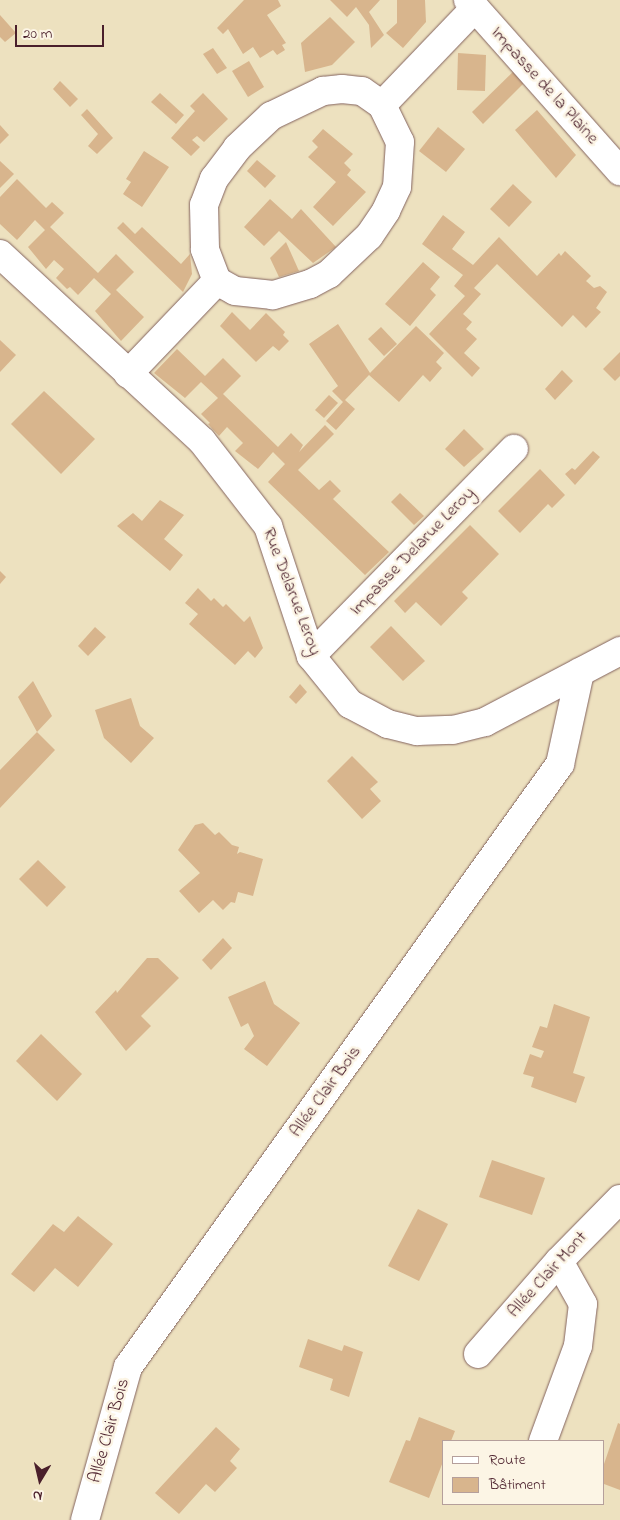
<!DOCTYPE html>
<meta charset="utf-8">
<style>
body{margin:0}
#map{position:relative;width:620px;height:1520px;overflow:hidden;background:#ede1bf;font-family:"Indie Flower",sans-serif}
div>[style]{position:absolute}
.building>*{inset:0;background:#d8b58d}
.roads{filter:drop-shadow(0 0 1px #83635f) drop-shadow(0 0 1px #83635f)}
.minor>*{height:28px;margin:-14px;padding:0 14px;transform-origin:14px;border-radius:14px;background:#fff}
span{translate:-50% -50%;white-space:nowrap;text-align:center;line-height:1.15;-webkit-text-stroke:5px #fcf5e5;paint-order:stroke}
.street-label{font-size:18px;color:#4a1f2b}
.legend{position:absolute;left:442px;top:1440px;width:162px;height:65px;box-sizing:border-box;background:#fcf5e5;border:1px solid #b59f9b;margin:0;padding:6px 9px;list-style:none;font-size:15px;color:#4a1f2b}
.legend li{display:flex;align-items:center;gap:10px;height:25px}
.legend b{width:25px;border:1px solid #b59f9b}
.north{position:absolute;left:15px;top:1455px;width:50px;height:50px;-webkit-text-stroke:4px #fcf5e5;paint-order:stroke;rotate:189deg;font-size:14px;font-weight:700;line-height:20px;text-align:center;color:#4a1f2b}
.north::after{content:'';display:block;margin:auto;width:18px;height:22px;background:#4a1f2b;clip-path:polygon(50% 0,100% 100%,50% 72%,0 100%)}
.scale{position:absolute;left:15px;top:25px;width:89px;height:22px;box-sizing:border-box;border:2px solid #4a1f2b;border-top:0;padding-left:6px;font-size:15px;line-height:18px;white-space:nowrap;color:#4a1f2b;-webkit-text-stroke:4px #fcf5e5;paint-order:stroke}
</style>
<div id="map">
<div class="building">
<i style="clip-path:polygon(244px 0,278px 0,281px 6px,267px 15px,286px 43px,282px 45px,285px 50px,277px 55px,273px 50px,260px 58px,253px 47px,243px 54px,228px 29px,223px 34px,217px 28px)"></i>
<i style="clip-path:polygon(330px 0,380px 0,369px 12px,384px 35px,371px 48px,369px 25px,356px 7px,347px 17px)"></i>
<i style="clip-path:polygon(397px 0,425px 0,426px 22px,403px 48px,386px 33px,397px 23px)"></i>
<i style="clip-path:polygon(0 15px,16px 33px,5px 42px,0 37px)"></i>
<i style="clip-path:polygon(330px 17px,355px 42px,332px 65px,305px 72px,301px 43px)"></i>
<i style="clip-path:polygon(213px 48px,227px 68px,217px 74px,203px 54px)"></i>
<i style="clip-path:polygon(458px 53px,486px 55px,485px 91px,457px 90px)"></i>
<i style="clip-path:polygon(249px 61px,264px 87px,248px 97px,232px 71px)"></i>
<i style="clip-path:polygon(516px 69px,526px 81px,483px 124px,472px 112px)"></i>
<i style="clip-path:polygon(60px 81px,78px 99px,70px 107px,53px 89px)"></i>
<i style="clip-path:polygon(160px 93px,184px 115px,176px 124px,151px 102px)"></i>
<i style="clip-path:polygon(203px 93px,228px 119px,204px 142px,197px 136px,192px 140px,200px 147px,191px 156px,171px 138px,195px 111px,190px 106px)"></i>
<i style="clip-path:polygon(87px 109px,113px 138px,97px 154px,88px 146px,98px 134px,81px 115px)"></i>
<i style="clip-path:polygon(537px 110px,576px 155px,556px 178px,515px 130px)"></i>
<i style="clip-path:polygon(0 125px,9px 135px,0 144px)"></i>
<i style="clip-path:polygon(438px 127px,465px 149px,446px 172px,419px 151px)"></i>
<i style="clip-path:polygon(323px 129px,353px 154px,344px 163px,351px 170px,347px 175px,366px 192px,333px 226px,313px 207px,336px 182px,308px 157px,318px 147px,312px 141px)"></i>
<i style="clip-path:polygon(144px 151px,169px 167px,142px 207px,123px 194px,131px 182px,126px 179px)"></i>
<i style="clip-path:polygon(257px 160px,276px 176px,265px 188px,247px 171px)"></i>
<i style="clip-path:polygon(0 161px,14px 174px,0 188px)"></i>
<i style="clip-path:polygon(17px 179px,46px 208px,52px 202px,64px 213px,50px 227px,98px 273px,116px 254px,134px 272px,116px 290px,144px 317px,121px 341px,95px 311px,111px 294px,94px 278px,78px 295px,70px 287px,67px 289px,56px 278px,64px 269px,54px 260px,46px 269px,28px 247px,45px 230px,35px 220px,17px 240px,0 224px,0 197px)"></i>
<i style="clip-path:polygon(513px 184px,532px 202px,509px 227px,490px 209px)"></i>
<i style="clip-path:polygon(270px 199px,292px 219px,301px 209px,336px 247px,313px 263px,279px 231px,264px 246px,244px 227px)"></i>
<i style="clip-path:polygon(443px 215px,465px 232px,452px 249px,473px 265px,499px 237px,537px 276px,559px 253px,561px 256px,565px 251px,591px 276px,586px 281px,594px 288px,600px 286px,607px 292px,596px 308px,601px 312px,586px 328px,573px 315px,562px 327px,497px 264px,474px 288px,481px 294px,463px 314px,472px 322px,466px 329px,477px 339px,464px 353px,480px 368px,472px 377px,429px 334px,465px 296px,454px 286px,463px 275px,422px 244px)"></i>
<i style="clip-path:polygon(123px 222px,135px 234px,142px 227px,181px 264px,190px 254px,192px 274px,183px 292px,117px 228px)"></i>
<i style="clip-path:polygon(286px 242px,299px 271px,279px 277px,270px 258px)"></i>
<i style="clip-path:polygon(423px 262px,440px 277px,430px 289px,436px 295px,410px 326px,385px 304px)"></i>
<i style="clip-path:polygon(232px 312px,250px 330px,266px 313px,285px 332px,283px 335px,289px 341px,279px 351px,273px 346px,256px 362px,220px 326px)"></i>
<i style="clip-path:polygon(338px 324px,370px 373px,416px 326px,444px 353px,436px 362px,442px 368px,430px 382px,423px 375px,399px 402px,369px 375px,345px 400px,355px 409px,336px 430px,326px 421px,343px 402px,332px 391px,338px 386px,309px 344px)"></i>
<i style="clip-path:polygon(381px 327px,397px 344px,384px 356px,368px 339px)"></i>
<i style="clip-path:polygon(0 340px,16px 355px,0 372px)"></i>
<i style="clip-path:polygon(177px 349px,205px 376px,223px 358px,241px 376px,223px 394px,278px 447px,291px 433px,303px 445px,299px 452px,325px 425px,334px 434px,298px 470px,319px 490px,330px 480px,341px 491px,333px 499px,389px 552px,365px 575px,268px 482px,285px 464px,273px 452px,258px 469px,235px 451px,243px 443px,227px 427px,219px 436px,208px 424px,210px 423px,201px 414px,218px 398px,201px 382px,185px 398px,154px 373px)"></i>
<i style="clip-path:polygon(620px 352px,620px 376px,615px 381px,603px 369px)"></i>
<i style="clip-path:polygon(562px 370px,573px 381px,555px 400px,545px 389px)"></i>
<i style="clip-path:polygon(44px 391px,95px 439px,61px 474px,11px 424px)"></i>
<i style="clip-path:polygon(329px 395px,338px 403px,324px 418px,315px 410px)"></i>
<i style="clip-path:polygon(464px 429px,484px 449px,464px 467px,445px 449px)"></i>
<i style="clip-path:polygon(593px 451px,600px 457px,575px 485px,565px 474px,572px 468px,575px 470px)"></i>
<i style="clip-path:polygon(540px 469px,565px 495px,552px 508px,548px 504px,520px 533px,498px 511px)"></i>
<i style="clip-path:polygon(400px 493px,424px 516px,414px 525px,391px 502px)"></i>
<i style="clip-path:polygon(160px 500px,184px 515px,164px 539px,183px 555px,170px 571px,117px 526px,133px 513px,142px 521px)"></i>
<i style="clip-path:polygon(470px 525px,499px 554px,462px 592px,468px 598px,441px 626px,416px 602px,405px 613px,394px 601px)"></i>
<i style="clip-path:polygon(0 571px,6px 577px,0 584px)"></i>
<i style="clip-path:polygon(198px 588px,211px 601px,214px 598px,223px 607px,226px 604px,244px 622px,250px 616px,263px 648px,255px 658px,248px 651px,235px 665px,189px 624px,198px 614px,185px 603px)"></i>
<i style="clip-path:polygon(391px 626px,425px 661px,403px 681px,370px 647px)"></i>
<i style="clip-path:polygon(95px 627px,106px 637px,88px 656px,78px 646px)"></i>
<i style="clip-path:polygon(33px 681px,52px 716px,37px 732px,55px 750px,0 808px,0 770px,37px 732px,18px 697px)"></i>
<i style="clip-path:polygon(300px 684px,307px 692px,296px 704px,289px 697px)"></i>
<i style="clip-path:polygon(131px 698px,140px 726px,154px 738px,131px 763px,104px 738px,95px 710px)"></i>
<i style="clip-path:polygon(352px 756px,378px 782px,370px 789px,381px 801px,362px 819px,327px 781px)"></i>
<i style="clip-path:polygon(203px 823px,215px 835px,219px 832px,232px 845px,239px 847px,237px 854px,240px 852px,263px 859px,253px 896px,238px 892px,235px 903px,231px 902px,223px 910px,213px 900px,199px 913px,179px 891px,200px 873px,178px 850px,195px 825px)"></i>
<i style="clip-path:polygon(38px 860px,66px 887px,47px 907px,19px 879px)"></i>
<i style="clip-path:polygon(223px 938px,232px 948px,211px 970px,202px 960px)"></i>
<i style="clip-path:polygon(147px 958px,158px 958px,179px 978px,141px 1016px,151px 1026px,126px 1051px,95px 1012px,116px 990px,117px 993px)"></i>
<i style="clip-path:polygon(265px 981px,274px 1004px,300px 1023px,267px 1066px,244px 1049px,254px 1036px,248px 1023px,241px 1027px,228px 997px)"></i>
<i style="clip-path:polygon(554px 1004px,590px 1017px,573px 1073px,585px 1077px,576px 1103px,531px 1087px,534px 1077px,523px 1074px,530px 1054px,541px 1058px,544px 1051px,532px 1047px,540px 1026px,547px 1028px)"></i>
<i style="clip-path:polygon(41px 1034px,82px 1074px,57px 1101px,16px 1061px)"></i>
<i style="clip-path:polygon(492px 1160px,545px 1178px,532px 1215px,479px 1197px)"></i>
<i style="clip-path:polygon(418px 1209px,448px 1224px,419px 1281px,388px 1266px)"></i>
<i style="clip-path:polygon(78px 1216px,113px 1244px,78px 1287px,55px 1268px,34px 1292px,11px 1274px,53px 1224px,64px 1232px)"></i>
<i style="clip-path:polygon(308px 1339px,342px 1351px,344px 1345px,363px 1352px,349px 1397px,330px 1390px,333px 1379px,299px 1367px)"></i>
<i style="clip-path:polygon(419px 1417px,455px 1431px,451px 1441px,444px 1441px,444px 1459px,429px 1498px,389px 1482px,406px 1440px,410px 1441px)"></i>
<i style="clip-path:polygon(618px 1423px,620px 1424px,620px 1490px,604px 1484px,604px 1464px)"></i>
<i style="clip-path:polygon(216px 1427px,240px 1449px,230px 1461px,237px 1468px,215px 1492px,206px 1484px,179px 1514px,155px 1493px)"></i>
</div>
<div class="roads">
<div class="minor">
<i style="left:468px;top:0;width:229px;rotate:48.4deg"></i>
<i style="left:342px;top:89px;width:20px;rotate:6deg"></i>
<i style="left:362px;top:91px;width:24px;rotate:35deg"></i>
<i style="left:382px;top:105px;width:41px;rotate:64.1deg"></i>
<i style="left:400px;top:142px;width:45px;rotate:93.8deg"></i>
<i style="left:397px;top:187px;width:26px;rotate:115deg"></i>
<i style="left:386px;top:211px;width:30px;rotate:124deg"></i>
<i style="left:369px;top:236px;width:55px;rotate:136.5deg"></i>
<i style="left:329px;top:274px;width:21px;rotate:152deg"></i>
<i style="left:310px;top:284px;width:39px;rotate:163deg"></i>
<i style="left:273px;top:295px;width:38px;rotate:-174deg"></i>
<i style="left:235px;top:291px;width:21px;rotate:-151deg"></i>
<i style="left:217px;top:281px;width:34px;rotate:-111deg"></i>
<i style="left:205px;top:249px;width:44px;rotate:-91.3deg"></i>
<i style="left:204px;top:205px;width:28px;rotate:-69deg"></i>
<i style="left:214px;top:179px;width:39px;rotate:-53deg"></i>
<i style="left:237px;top:148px;width:47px;rotate:-43.3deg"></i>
<i style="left:271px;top:116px;width:58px;rotate:-25.7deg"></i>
<i style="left:323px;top:91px;width:19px;rotate:-6deg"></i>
<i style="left:382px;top:105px;width:134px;rotate:-46.2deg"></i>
<i style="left:0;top:254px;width:275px;rotate:42.8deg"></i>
<i style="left:202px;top:441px;width:108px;rotate:52.2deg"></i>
<i style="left:268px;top:526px;width:137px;rotate:71.7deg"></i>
<i style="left:311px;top:656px;width:62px;rotate:50.9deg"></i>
<i style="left:350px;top:704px;width:43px;rotate:27.8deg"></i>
<i style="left:388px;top:724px;width:30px;rotate:14deg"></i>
<i style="left:417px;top:731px;width:36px;rotate:-2deg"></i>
<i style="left:453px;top:730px;width:33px;rotate:-14deg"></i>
<i style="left:485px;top:722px;width:153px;rotate:-27.7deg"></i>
<i style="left:128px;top:374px;width:129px;rotate:-46.3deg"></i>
<i style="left:311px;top:656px;width:290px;rotate:-45.6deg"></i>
<i style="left:478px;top:1354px;width:123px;rotate:-48.9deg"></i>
<i style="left:559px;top:1261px;width:87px;rotate:-45.5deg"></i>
<i style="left:543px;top:1441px;width:101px;rotate:-69.8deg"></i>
<i style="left:578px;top:1346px;width:42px;rotate:-83.2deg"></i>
<i style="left:583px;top:1304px;width:49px;rotate:-119.2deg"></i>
<i style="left:85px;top:1520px;width:159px;rotate:-74.3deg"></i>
<i style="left:128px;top:1367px;width:742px;rotate:-54.38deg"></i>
<i style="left:560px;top:764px;width:94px;rotate:-77.7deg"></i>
</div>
</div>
<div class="street-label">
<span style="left:544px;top:86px;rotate:48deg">Impasse de la Plaine</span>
<span style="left:413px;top:552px;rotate:-46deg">Impasse Delarue Leroy</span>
<span style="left:291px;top:592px;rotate:69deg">Rue Delarue Leroy</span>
<span style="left:326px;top:1092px;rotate:-54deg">Allée Clair Bois</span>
<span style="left:548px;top:1275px;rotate:-48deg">Allée Clair Mont</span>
<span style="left:110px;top:1431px;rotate:-74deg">Allée Clair Bois</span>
</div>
<ul class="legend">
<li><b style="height:6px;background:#fff"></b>Route</li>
<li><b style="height:14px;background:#d8b58d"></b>Bâtiment</li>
</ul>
<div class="north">N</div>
<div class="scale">20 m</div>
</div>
